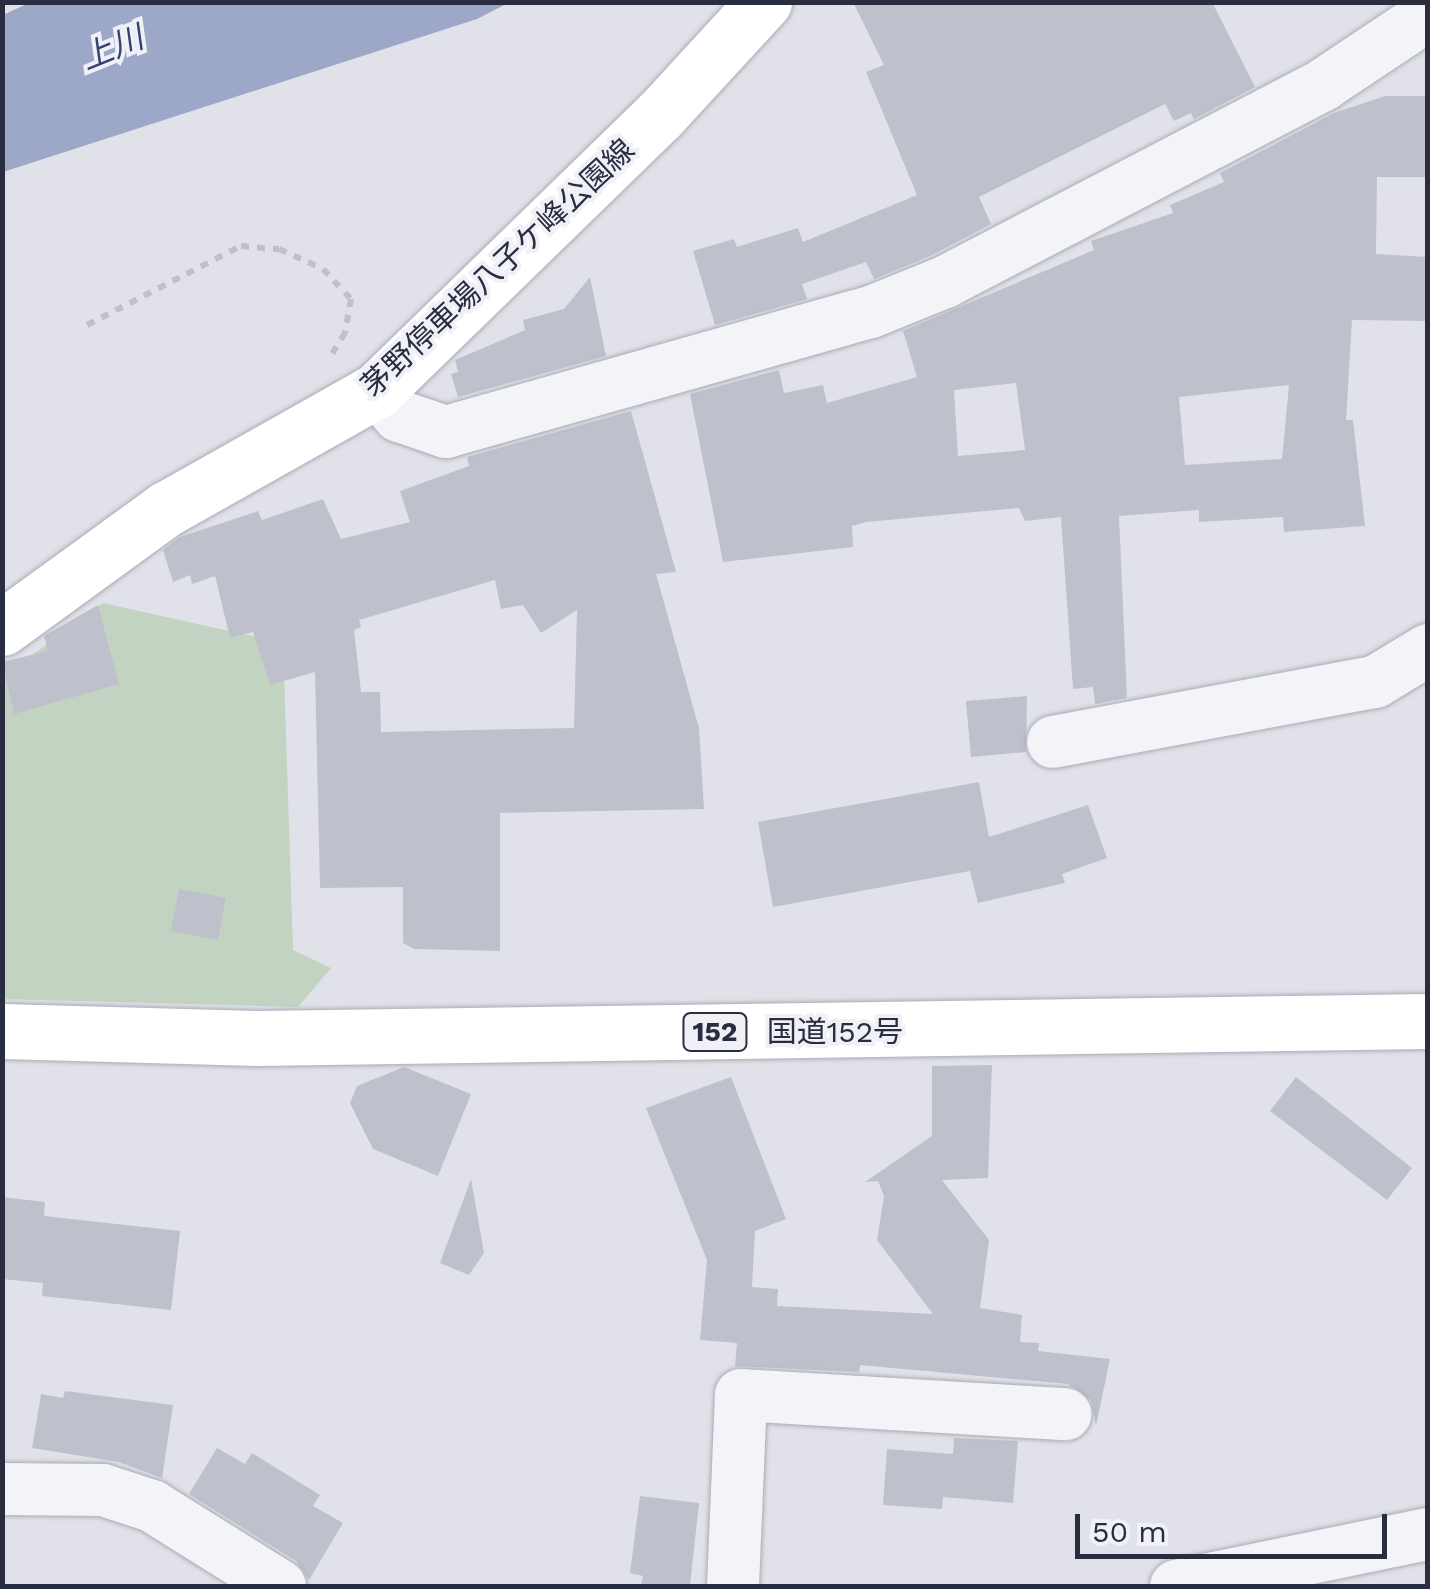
<!DOCTYPE html>
<meta charset="utf-8">
<style>
body{margin:0}
#map{position:relative;width:1430px;height:1589px;overflow:hidden;background:#e1e2e9;font-family:"Work Sans","Noto Sans JP",sans-serif}
div>[style]{position:absolute}
.green>*{inset:0;background:#c2d3c2}
.water>*{inset:0;background:#9da7c8}
.building>*{inset:0;background:#bec0cc}
.path>*{height:6px;margin-top:-3px;transform-origin:0;background:repeating-linear-gradient(90deg,#bfc0c8 0 8px,transparent 0 16px)}
.roads{filter:drop-shadow(0 0 2px #aaabb6) drop-shadow(0 0 2px #aaabb6)}
.minor>*{height:52px;margin:-26px;padding:0 26px;transform-origin:26px;border-radius:26px;background:#f3f4f8}
.major>*{height:55px;margin:-27.5px;padding:0 27.5px;transform-origin:27.5px;border-radius:27.5px;background:#fff}
.highway>*{height:55px;margin:-27.5px;padding:0 27.5px;transform-origin:27.5px;border-radius:27.5px;background:#fff}
span{translate:-50% -50%;white-space:nowrap;text-align:center;line-height:1.15;-webkit-text-stroke:8px #f0f1f7;paint-order:stroke}
.shield-label span{padding:2px 8px;background:#f0f1f7;border:2px solid;border-radius:8px;-webkit-text-stroke-width:0}
.shield-label{font-size:28px;color:#2a2c40;font-weight:700}
.street-label{font-size:30px;color:#2a2c40}
.water-label{font-size:32px;color:#354173;font-style:italic}
.frame{position:absolute;inset:0;border:5px solid #2a2c40;pointer-events:none}
.scale{position:absolute;left:1075px;top:1514px;width:312px;height:45px;box-sizing:border-box;border:5px solid #2a2c40;border-top:0;padding-left:12px;font-size:30px;line-height:35px;white-space:nowrap;color:#2a2c40;-webkit-text-stroke:8px #f0f1f7;paint-order:stroke}
</style>
<div id="map">
<div class="green">
<i style="clip-path:polygon(103px 603px,283px 643px,293px 950px,331px 968px,298px 1007px,3px 999px,2px 677px)"></i>
</div>
<div class="water">
<i style="clip-path:polygon(31px 2px,508px 2px,508px 3px,477px 19px,3px 172px,3px 15px)"></i>
</div>
<div class="building">
<i style="clip-path:polygon(853px 2px,1212px 2px,1255px 87px,1194px 119px,1191px 113px,1174px 121px,1165px 104px,979px 197px,991px 224px,932px 255px,874px 279px,866px 262px,802px 284px,807px 299px,715px 325px,693px 251px,734px 239px,737px 247px,798px 228px,803px 242px,917px 195px,866px 72px,884px 65px)"></i>
<i style="clip-path:polygon(evenodd,1385px 96px,1428px 96px,1428px 177px,1377px 177px,1376px 254px,1428px 257px,1428px 321px,1352px 320px,1346px 420px,1353px 420px,1365px 526px,1284px 532px,1283px 517px,1199px 522px,1199px 510px,1119px 516px,1127px 698px,1095px 704px,1093px 687px,1073px 689px,1061px 517px,1025px 521px,1019px 508px,866px 522px,852px 526px,853px 547px,723px 562px,690px 394px,779px 370px,784px 393px,823px 385px,827px 403px,917px 377px,903px 331px,1094px 250px,1091px 241px,1173px 213px,1170px 205px,1224px 182px,1220px 173px,1334px 113px,1385px 96px,1016px 383px,1025px 450px,958px 456px,954px 390px,1016px 383px,1385px 96px,1289px 385px,1282px 459px,1185px 465px,1179px 397px,1289px 385px)"></i>
<i style="clip-path:polygon(590px 277px,606px 356px,458px 397px,451px 374px,458px 372px,455px 360px,525px 330px,523px 320px,564px 309px)"></i>
<i style="clip-path:polygon(evenodd,631px 411px,676px 572px,656px 574px,699px 728px,704px 809px,500px 813px,500px 951px,414px 949px,403px 943px,403px 887px,320px 888px,315px 672px,270px 685px,253px 632px,230px 638px,215px 576px,192px 584px,190px 575px,173px 582px,163px 550px,180px 537px,258px 511px,262px 520px,323px 499px,341px 539px,410px 522px,400px 491px,469px 466px,467px 457px,631px 411px,495px 580px,501px 609px,523px 605px,541px 633px,577px 610px,574px 728px,381px 732px,380px 692px,361px 692px,354px 630px,361px 627px,359px 620px,495px 580px)"></i>
<i style="clip-path:polygon(98px 605px,119px 684px,14px 714px,2px 662px,48px 651px,44px 636px)"></i>
<i style="clip-path:polygon(1027px 696px,1026px 752px,971px 757px,966px 701px)"></i>
<i style="clip-path:polygon(979px 782px,989px 837px,1088px 805px,1107px 858px,1062px 874px,1065px 883px,978px 903px,970px 871px,773px 907px,758px 822px)"></i>
<i style="clip-path:polygon(179px 889px,226px 898px,218px 940px,171px 931px)"></i>
<i style="clip-path:polygon(992px 1065px,988px 1178px,942px 1180px,989px 1240px,980px 1308px,1022px 1315px,1020px 1342px,1039px 1343px,1038px 1351px,1110px 1359px,1096px 1426px,1091px 1400px,1068px 1384px,860px 1365px,859px 1372px,735px 1366px,737px 1343px,700px 1340px,707px 1260px,646px 1108px,731px 1077px,786px 1219px,755px 1231px,752px 1287px,778px 1289px,777px 1306px,933px 1314px,877px 1240px,884px 1196px,878px 1181px,865px 1182px,932px 1136px,932px 1066px)"></i>
<i style="clip-path:polygon(404px 1067px,471px 1094px,438px 1176px,373px 1149px,350px 1103px,357px 1086px)"></i>
<i style="clip-path:polygon(1296px 1077px,1412px 1168px,1387px 1200px,1270px 1111px)"></i>
<i style="clip-path:polygon(471px 1179px,484px 1253px,469px 1275px,440px 1263px)"></i>
<i style="clip-path:polygon(2px 1197px,45px 1202px,44px 1216px,180px 1231px,171px 1310px,42px 1296px,43px 1283px,2px 1279px)"></i>
<i style="clip-path:polygon(65px 1391px,173px 1405px,162px 1478px,119px 1462px,32px 1448px,41px 1394px,63px 1398px)"></i>
<i style="clip-path:polygon(954px 1438px,1018px 1441px,1013px 1503px,943px 1497px,942px 1509px,883px 1505px,887px 1449px,953px 1454px)"></i>
<i style="clip-path:polygon(217px 1448px,245px 1464px,252px 1453px,320px 1495px,313px 1506px,343px 1523px,309px 1580px,296px 1561px,189px 1494px)"></i>
<i style="clip-path:polygon(640px 1496px,699px 1503px,690px 1586px,641px 1586px,643px 1576px,630px 1573px)"></i>
</div>
<div class="path">
<i style="left:87px;top:325px;width:173px;rotate:-27.2deg"></i>
<i style="left:241px;top:246px;width:38px;rotate:5deg"></i>
<i style="left:279px;top:249px;width:48px;rotate:24.4deg"></i>
<i style="left:323px;top:269px;width:41px;rotate:47deg"></i>
<i style="left:351px;top:299px;width:35px;rotate:100deg"></i>
<i style="left:345px;top:333px;width:31px;rotate:122deg"></i>
</div>
<div class="roads">
<div class="minor">
<i style="left:377px;top:390px;width:34px;rotate:50deg"></i>
<i style="left:399px;top:416px;width:50px;rotate:18.8deg"></i>
<i style="left:446px;top:432px;width:442px;rotate:-15.8deg"></i>
<i style="left:871px;top:312px;width:80px;rotate:-22.1deg"></i>
<i style="left:945px;top:282px;width:426px;rotate:-27.5deg"></i>
<i style="left:1323px;top:85px;width:126px;rotate:-33.7deg"></i>
<i style="left:1053px;top:742px;width:328px;rotate:-10.6deg"></i>
<i style="left:1375px;top:682px;width:62px;rotate:-31.1deg"></i>
<i style="left:2px;top:1489px;width:101px;rotate:0.6deg"></i>
<i style="left:103px;top:1490px;width:52px;rotate:18.1deg"></i>
<i style="left:152px;top:1506px;width:151px;rotate:32deg"></i>
<i style="left:733px;top:1586px;width:191px;rotate:-87.6deg"></i>
<i style="left:741px;top:1395px;width:325px;rotate:3.4deg"></i>
<i style="left:1176px;top:1586px;width:257px;rotate:-11.7deg"></i>
</div>
<div class="major">
<i style="left:2px;top:628px;width:203px;rotate:-36deg"></i>
<i style="left:166px;top:509px;width:242px;rotate:-29.4deg"></i>
<i style="left:377px;top:390px;width:395px;rotate:-44.2deg"></i>
<i style="left:660px;top:115px;width:154px;rotate:-47.4deg"></i>
</div>
<div class="highway">
<i style="left:2px;top:1031px;width:254px;rotate:1.6deg"></i>
<i style="left:256px;top:1038px;width:1172px;rotate:-0.83deg"></i>
</div>
</div>
<div class="shield-label">
<span style="left:715px;top:1032px">152</span>
</div>
<div class="street-label">
<span style="left:498px;top:268px;rotate:-43deg">茅野停車場八子ケ峰公園線</span>
<span style="left:835px;top:1032px">国道152号</span>
</div>
<div class="water-label">
<span style="left:112px;top:48px;rotate:-22deg">上川</span>
</div>
<div class="frame"></div>
<div class="scale">50 m</div>
</div>
